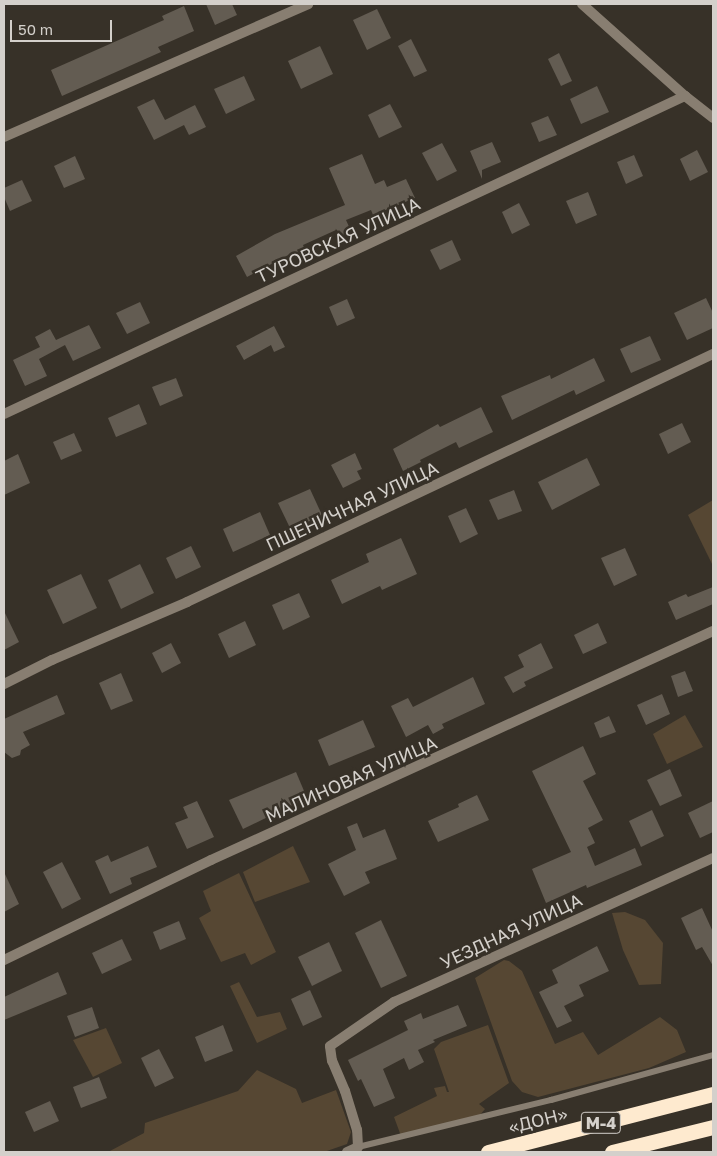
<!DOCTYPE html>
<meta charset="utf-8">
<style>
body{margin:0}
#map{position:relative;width:717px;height:1156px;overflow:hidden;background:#373128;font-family:"Golos Text",sans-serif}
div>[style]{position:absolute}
.green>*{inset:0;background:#564733}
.building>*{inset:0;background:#635c52}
.lane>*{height:6px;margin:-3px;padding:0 3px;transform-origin:3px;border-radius:3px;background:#887e71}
.street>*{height:10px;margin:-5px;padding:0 5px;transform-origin:5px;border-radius:5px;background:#887e71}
.highway>*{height:15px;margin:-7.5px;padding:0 7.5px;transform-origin:7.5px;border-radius:7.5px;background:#feeacf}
span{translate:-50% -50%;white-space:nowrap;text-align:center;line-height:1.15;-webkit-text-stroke:5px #373128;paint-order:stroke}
.shield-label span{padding:1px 4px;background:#373128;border:1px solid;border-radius:4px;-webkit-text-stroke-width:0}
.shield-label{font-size:16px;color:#d4d0cb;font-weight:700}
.street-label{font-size:18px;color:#d4d0cb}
.frame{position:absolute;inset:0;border:5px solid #d4d0cb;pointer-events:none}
.scale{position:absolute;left:10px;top:20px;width:102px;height:22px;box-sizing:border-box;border:2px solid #d4d0cb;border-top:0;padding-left:6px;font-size:15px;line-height:18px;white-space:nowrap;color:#d4d0cb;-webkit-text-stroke:4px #373128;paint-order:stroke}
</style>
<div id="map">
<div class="green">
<i style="clip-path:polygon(713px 500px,713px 566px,688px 515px)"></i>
<i style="clip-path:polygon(685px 715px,703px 747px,667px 764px,653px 734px)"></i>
<i style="clip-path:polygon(293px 846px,310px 882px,255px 902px,243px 872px)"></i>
<i style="clip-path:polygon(239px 873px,276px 952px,251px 965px,245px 953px,221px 962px,199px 918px,211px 911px,203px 891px)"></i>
<i style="clip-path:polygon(625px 912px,645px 920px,663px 943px,661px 984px,639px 985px,623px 950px,612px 913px)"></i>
<i style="clip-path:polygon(504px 960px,509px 961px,522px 971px,555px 1044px,583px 1032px,598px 1055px,660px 1017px,677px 1030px,686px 1052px,649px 1068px,538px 1097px,522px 1092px,512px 1081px,475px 978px)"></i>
<i style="clip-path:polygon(239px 982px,257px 1017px,280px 1012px,287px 1029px,257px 1043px,230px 986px)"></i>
<i style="clip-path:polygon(488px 1025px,509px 1083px,479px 1104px,485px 1109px,479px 1116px,401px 1136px,394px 1117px,437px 1096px,434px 1088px,445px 1086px,447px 1092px,449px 1092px,434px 1049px,441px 1042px)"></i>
<i style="clip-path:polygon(106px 1028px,122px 1063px,93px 1077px,73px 1040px)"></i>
<i style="clip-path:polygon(257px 1070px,296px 1089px,302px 1103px,336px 1090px,351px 1132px,347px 1144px,324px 1152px,108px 1152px,144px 1133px,145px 1123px,238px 1091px)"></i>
</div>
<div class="building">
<i style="clip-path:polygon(206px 4px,232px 4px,237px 15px,215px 25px)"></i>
<i style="clip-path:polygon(184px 6px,194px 31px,158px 47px,161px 52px,62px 96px,51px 70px,164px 20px,162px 16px)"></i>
<i style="clip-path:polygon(377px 9px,391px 38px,367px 50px,353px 20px)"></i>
<i style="clip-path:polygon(411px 39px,427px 71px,414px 77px,398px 46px)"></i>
<i style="clip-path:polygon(320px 46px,333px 74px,301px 89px,288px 61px)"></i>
<i style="clip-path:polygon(559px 53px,572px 81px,561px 86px,548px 59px)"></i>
<i style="clip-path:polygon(244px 76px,255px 100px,226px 114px,214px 89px)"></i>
<i style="clip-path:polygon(597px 86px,609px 112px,581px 124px,570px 99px)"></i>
<i style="clip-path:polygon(154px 99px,165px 120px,195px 105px,206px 127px,189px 135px,184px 125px,154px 140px,137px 107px)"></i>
<i style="clip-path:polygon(390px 104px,402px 127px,379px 138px,368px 115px)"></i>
<i style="clip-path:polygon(548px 116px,557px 135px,539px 142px,531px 123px)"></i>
<i style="clip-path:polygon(492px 142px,501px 162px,482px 170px,482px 179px,470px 151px)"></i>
<i style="clip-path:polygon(442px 143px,457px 171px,437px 181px,422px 153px)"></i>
<i style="clip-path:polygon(697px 150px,708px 172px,690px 181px,680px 159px)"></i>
<i style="clip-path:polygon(362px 154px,375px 184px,384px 180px,387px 187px,406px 179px,415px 198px,373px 215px,371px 210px,346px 220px,351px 231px,339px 237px,336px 230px,303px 245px,306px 253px,294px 258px,292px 253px,247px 277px,236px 256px,275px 234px,345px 205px,329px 168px)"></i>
<i style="clip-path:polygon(634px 155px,643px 176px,626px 184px,617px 162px)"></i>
<i style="clip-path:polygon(75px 156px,85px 179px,64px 188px,54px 166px)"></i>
<i style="clip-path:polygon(22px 180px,32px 201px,10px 211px,4px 197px,4px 188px)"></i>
<i style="clip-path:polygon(588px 192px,597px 215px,576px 224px,566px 201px)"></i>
<i style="clip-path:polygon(519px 203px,530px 225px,512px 234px,502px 212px)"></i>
<i style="clip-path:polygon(452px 240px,461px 260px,440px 270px,430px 250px)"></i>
<i style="clip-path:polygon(706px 298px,713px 313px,713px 328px,687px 340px,674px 313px)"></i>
<i style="clip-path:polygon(347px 299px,355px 318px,337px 326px,329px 307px)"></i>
<i style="clip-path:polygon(140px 302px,150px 323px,127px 334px,116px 313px)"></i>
<i style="clip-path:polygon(89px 325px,101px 348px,73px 361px,65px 345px,39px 359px,47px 376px,25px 386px,13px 360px,40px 347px,35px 337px,50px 329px,56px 340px)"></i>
<i style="clip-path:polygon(274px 326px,285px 347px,274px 352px,271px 345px,244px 360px,236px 346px)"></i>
<i style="clip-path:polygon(650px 336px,661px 360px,631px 373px,620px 349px)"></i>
<i style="clip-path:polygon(594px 358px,605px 381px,576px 395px,574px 390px,512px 420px,501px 396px,550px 375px,551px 379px)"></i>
<i style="clip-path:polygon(176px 378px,183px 396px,160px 406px,152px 387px)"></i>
<i style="clip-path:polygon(139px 404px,147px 424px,116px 437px,108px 418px)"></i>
<i style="clip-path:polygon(481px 407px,493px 432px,459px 448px,456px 442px,420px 460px,421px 462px,403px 471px,393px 449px,438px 424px,440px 427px)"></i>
<i style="clip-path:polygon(682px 423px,691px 442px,668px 454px,659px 434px)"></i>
<i style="clip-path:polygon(74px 433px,82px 451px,61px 460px,53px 442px)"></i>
<i style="clip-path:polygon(355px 453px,362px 469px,357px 471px,361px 479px,343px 488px,331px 465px)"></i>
<i style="clip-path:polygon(18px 454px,30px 483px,4px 495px,4px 461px)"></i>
<i style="clip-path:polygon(587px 458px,600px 485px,552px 510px,538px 482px)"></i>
<i style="clip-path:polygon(310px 489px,322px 515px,291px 530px,278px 503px)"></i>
<i style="clip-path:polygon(514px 490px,522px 511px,498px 520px,489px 500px)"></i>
<i style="clip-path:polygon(466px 508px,478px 534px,460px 543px,448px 516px)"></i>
<i style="clip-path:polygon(260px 512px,270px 535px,233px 552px,223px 529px)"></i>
<i style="clip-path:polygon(401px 538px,417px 574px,382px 590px,380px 586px,342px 604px,331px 580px,369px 562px,366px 554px)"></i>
<i style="clip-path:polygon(191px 546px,201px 567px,176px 579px,166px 558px)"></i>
<i style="clip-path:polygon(625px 548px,637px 575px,614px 586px,601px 558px)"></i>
<i style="clip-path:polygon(140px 564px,154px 593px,121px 609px,108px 580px)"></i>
<i style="clip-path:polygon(81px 574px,97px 608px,63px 624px,47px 590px)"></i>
<i style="clip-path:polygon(713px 587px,713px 604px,676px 620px,668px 602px,686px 594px,688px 597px)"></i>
<i style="clip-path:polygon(299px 593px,310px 617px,283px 630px,272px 605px)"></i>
<i style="clip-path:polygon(4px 611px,19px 642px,4px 650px)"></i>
<i style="clip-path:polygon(245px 621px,256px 645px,229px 658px,218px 634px)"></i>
<i style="clip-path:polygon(598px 623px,607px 643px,583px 654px,574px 635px)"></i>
<i style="clip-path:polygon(171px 643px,181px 663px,162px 673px,152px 653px)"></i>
<i style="clip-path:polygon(541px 643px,553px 668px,524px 682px,526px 686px,513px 693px,504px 677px,524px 667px,518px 655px)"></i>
<i style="clip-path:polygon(685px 671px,693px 691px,678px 697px,671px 676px)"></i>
<i style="clip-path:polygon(121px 673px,133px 701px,111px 710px,99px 683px)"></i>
<i style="clip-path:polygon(473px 677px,485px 704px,442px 724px,444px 728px,433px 734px,428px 725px,406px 737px,391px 706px,408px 698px,413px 707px)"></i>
<i style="clip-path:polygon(662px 694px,670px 714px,646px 725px,637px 705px)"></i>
<i style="clip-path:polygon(57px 695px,65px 714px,23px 732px,30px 745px,21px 750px,20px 755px,12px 758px,4px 752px,4px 719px)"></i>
<i style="clip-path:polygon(609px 716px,616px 732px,600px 738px,594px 723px)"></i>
<i style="clip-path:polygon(363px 720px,375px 747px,329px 766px,318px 740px)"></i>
<i style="clip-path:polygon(583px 746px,596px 774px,583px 781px,603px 820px,588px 828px,595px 843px,587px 847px,595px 866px,635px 848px,642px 865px,587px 888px,586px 885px,546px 903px,532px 869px,571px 852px,532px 771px)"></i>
<i style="clip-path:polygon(670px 769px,682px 796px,660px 806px,647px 780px)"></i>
<i style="clip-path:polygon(296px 772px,307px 798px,243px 829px,229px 800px)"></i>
<i style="clip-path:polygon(477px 795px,489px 820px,438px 842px,428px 821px,459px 807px,458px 804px)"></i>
<i style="clip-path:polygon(197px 801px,214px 837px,187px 849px,175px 823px,188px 818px,183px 807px)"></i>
<i style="clip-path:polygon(713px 801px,713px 832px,700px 838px,688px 813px)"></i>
<i style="clip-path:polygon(652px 810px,664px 836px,641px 847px,629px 821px)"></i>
<i style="clip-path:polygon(357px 823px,363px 838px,385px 829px,397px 859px,365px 872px,370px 883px,344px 896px,328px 864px,356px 850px,347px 827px)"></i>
<i style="clip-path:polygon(148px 846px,157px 867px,130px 878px,132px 884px,110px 894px,95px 861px,108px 855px,111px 862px)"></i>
<i style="clip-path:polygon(62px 862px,81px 899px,62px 909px,43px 872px)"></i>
<i style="clip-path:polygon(4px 872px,19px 904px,4px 912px)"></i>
<i style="clip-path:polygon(702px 908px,713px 932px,713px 966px,702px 947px,696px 950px,681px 918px)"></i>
<i style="clip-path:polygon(381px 920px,407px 976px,381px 988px,355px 933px)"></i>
<i style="clip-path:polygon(179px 921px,186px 939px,160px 950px,153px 932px)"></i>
<i style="clip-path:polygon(122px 939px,132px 960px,102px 974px,92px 953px)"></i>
<i style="clip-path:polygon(329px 942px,342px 971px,312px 986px,298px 957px)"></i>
<i style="clip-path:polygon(597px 946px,609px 971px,579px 985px,584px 996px,564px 1006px,572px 1021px,557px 1028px,539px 992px,558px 983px,552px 970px)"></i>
<i style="clip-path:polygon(58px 972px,67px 994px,4px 1020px,4px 997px)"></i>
<i style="clip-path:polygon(310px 990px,322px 1017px,303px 1026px,291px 999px)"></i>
<i style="clip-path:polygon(458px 1005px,467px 1026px,433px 1040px,435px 1042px,418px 1050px,424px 1062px,409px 1070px,404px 1058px,383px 1069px,395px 1098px,374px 1107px,361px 1079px,358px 1081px,348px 1060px,408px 1030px,404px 1021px,421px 1013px,423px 1019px)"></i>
<i style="clip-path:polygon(92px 1007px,99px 1028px,75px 1037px,67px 1016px)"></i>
<i style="clip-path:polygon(223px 1025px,233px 1051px,205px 1062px,195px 1037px)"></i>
<i style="clip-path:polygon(159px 1049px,174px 1078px,155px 1087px,141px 1058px)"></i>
<i style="clip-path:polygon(99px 1077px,107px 1098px,81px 1108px,73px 1087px)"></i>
<i style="clip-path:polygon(50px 1101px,59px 1121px,34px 1132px,25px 1112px)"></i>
</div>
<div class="lane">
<i style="left:358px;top:1147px;width:199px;rotate:-13.7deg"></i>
<i style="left:551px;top:1100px;width:168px;rotate:-15.5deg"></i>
</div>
<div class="street">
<i style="left:582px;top:4px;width:138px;rotate:41.8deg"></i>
<i style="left:685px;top:96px;width:36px;rotate:38deg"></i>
<i style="left:4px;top:137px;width:332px;rotate:-23.6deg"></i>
<i style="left:4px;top:414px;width:752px;rotate:-25.03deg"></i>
<i style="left:4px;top:684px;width:54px;rotate:-26.6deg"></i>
<i style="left:52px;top:660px;width:147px;rotate:-23.2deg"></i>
<i style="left:187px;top:602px;width:582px;rotate:-25.24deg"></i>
<i style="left:4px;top:960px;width:230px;rotate:-25.8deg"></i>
<i style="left:211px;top:860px;width:552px;rotate:-24.52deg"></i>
<i style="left:347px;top:1152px;width:12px;rotate:-24deg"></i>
<i style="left:358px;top:1147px;width:17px;rotate:-93deg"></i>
<i style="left:357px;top:1130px;width:41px;rotate:-107.1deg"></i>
<i style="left:345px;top:1091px;width:33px;rotate:-113deg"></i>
<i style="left:332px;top:1061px;width:15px;rotate:-98deg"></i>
<i style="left:330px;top:1046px;width:78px;rotate:-34.5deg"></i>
<i style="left:394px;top:1002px;width:350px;rotate:-24.3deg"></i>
</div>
<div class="highway">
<i style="left:488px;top:1152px;width:232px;rotate:-14.5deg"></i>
<i style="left:612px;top:1152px;width:104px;rotate:-13.9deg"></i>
</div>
<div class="shield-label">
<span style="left:601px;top:1123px">М-4</span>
</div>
<div class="street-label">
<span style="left:338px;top:240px;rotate:-25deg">ТУРОВСКАЯ УЛИЦА</span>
<span style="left:352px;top:506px;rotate:-25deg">ПШЕНИЧНАЯ УЛИЦА</span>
<span style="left:351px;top:779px;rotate:-24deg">МАЛИНОВАЯ УЛИЦА</span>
<span style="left:511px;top:931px;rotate:-25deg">УЕЗДНАЯ УЛИЦА</span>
<span style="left:538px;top:1120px;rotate:-14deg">«ДОН»</span>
</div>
<div class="frame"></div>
<div class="scale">50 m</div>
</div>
